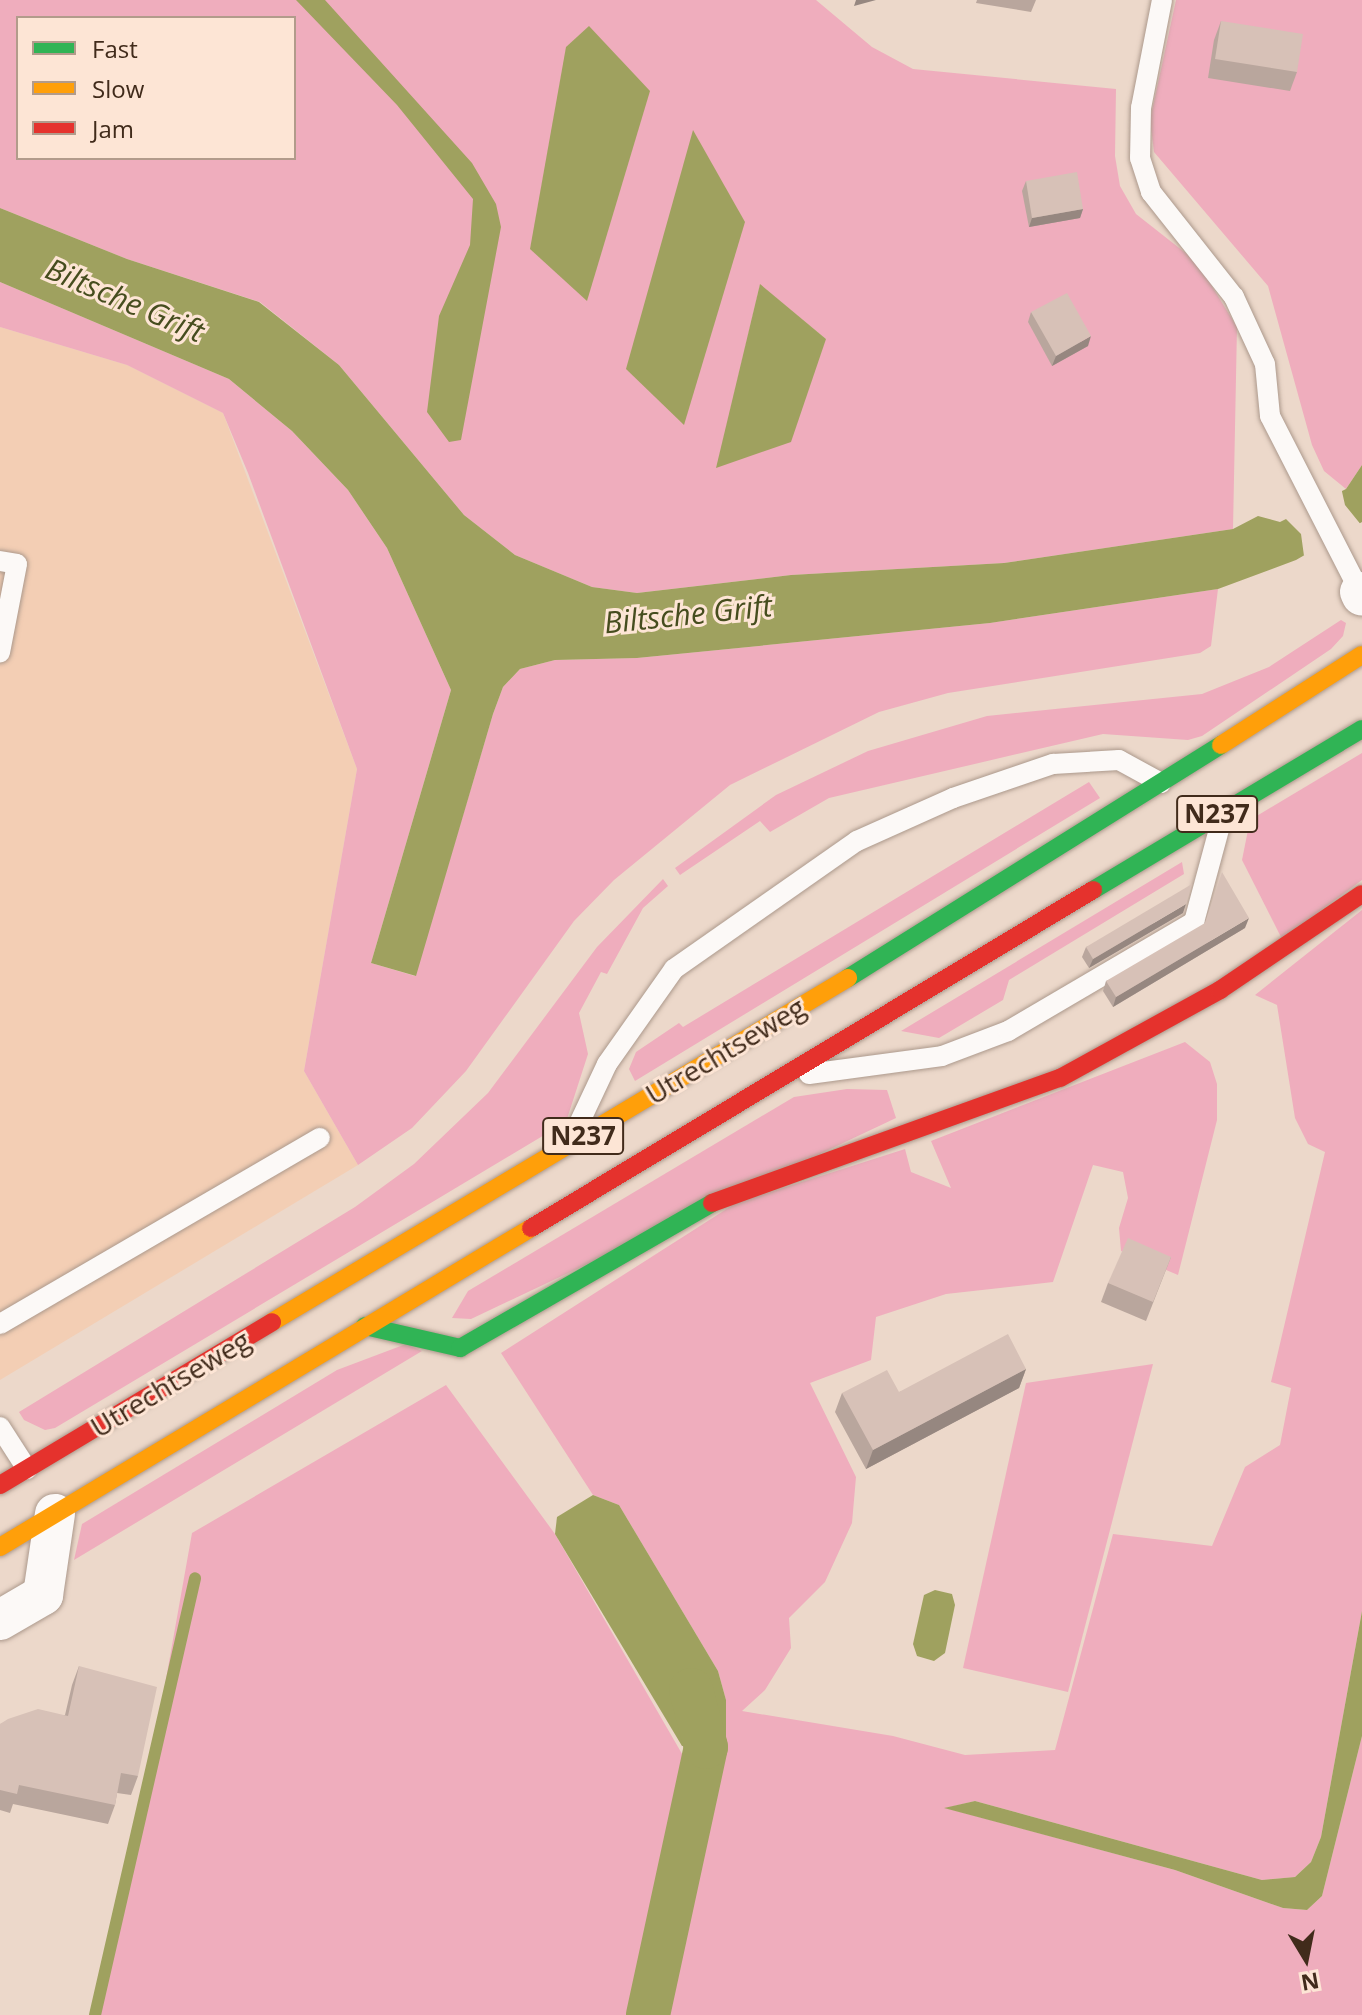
<!DOCTYPE html>
<style>
body{margin:0}
#map{position:relative;width:1362px;height:2015px;overflow:hidden;background:#ecd8ca;font-family:"Open Sans",sans-serif}
div>[style]{position:absolute}
.built>*{inset:0;background:#f3ceb4}
.green>*{inset:0;background:#efadbd}
.water>*{inset:0;background:#9fa15f}
.pier>*{inset:0;background:#ecd8ca}
.stream>*{height:12px;margin:-6px;padding:0 6px;transform-origin:6px;border-radius:6px;background:#9fa15f}
.canal>*{height:44px;margin:-22px;padding:0 22px;transform-origin:22px;border-radius:22px;background:#9fa15f}
.roads{filter:drop-shadow(0 0 2px #ac998c) drop-shadow(0 0 2px #ac998c)}
.lane>*{height:20px;margin:-10px;padding:0 10px;transform-origin:10px;border-radius:10px;background:#fcf9f7}
.street>*{height:40px;margin:-20px;padding:0 20px;transform-origin:20px;border-radius:20px;background:#fcf9f7}
.fast>*{height:18px;margin:-9px;padding:0 9px;transform-origin:9px;border-radius:9px;background:#30b455}
.slow>*{height:18px;margin:-9px;padding:0 9px;transform-origin:9px;border-radius:9px;background:#ff9f0a}
.jam>*{height:18px;margin:-9px;padding:0 9px;transform-origin:9px;border-radius:9px;background:#e5322d}
.wall>*{inset:0;background:#b9a69d}
.shaded-wall>*{inset:0;background:#968780}
.building>*{inset:0;background:#d7c1b7}
span{translate:-50% -50%;white-space:nowrap;text-align:center;line-height:1.15;-webkit-text-stroke:6px #fde5d5;paint-order:stroke}
.shield-label span{padding:2px 6px;background:#fde5d5;border:2px solid;border-radius:6px;-webkit-text-stroke-width:0}
.shield-label{font-size:26px;color:#412b1b;font-weight:700}
.street-label{font-size:28px;color:#412b1b}
.water-label{font-size:30px;color:#464d1e;font-style:italic}
.legend{position:absolute;left:16px;top:16px;width:280px;height:144px;box-sizing:border-box;background:#fde5d5;border:2px solid #b29b8b;margin:0;padding:10px 14px;list-style:none;font-size:24px;color:#412b1b}
.legend li{display:flex;align-items:center;gap:16px;height:40px}
.legend b{width:40px;border:2px solid #b29b8b}
.north{position:absolute;left:1266px;top:1919px;width:80px;height:80px;-webkit-text-stroke:6px #fde5d5;paint-order:stroke;rotate:170deg;font-size:22px;font-weight:700;line-height:32px;text-align:center;color:#412b1b}
.north::after{content:'';display:block;margin:auto;width:28px;height:36px;background:#412b1b;clip-path:polygon(50% 0,100% 100%,50% 72%,0 100%)}
</style>
<div id="map">
<div class="built">
<i style="clip-path:polygon(0 327px,127px 365px,223px 413px,357px 769px,304px 1071px,358px 1165px,0 1380px)"></i>
</div>
<div class="green">
<i style="clip-path:polygon(evenodd,0 0,816px 0,872px 47px,913px 69px,1116px 89px,1115px 156px,1120px 186px,1136px 214px,1197px 262px,1237px 327px,1233px 529px,1004px 563px,791px 575px,637px 593px,592px 587px,515px 555px,464px 515px,339px 365px,260px 302px,127px 259px,0 208px,0 0,18px 18px,294px 18px,294px 158px,18px 158px,18px 18px,0 0,760px 285px,826px 339px,728px 461px,717px 467px,760px 285px)"></i>
<i style="clip-path:polygon(1176px 0,1362px 0,1362px 465px,1346px 489px,1324px 471px,1312px 445px,1268px 286px,1154px 152px,1150px 120px)"></i>
<i style="clip-path:polygon(0 282px,229px 379px,292px 431px,348px 490px,387px 548px,451px 690px,371px 963px,415px 976px,493px 714px,503px 687px,520px 669px,555px 660px,637px 658px,990px 623px,1218px 589px,1211px 646px,1200px 653px,948px 693px,879px 712px,730px 785px,614px 880px,574px 921px,466px 1071px,412px 1128px,358px 1165px,304px 1071px,357px 769px,248px 473px,223px 413px,127px 365px,0 327px)"></i>
<i style="clip-path:polygon(1341px 620px,1346px 623px,1343px 636px,1331px 649px,1202px 736px,1188px 740px,1103px 734px,829px 798px,770px 832px,760px 821px,680px 875px,675px 868px,776px 795px,868px 751px,987px 716px,1202px 694px,1269px 667px)"></i>
<i style="clip-path:polygon(1362px 753px,1362px 880px,1282px 939px,1242px 860px,1250px 820px)"></i>
<i style="clip-path:polygon(1089px 782px,1100px 798px,635px 1081px,629px 1069px,636px 1052px,679px 1023px,683px 1027px)"></i>
<i style="clip-path:polygon(1182px 862px,1184px 874px,1009px 980px,1003px 1000px,939px 1038px,901px 1031px)"></i>
<i style="clip-path:polygon(663px 879px,668px 886px,643px 908px,607px 974px,601px 972px,579px 1013px,588px 1054px,566px 1122px,55px 1428px,45px 1430px,24px 1420px,19px 1412px,355px 1207px,414px 1164px,488px 1093px,597px 947px)"></i>
<i style="clip-path:polygon(1362px 910px,1362px 1611px,1321px 1837px,1311px 1862px,1295px 1877px,1262px 1880px,975px 1801px,946px 1808px,1175px 1870px,1283px 1908px,1307px 1910px,1322px 1896px,1362px 1736px,1362px 2015px,98px 2015px,135px 1853px,192px 1533px,446px 1385px,555px 1534px,700px 1785px,726px 1749px,726px 1700px,718px 1671px,619px 1505px,593px 1495px,501px 1353px,736px 1203px,905px 1149px,911px 1172px,951px 1188px,931px 1141px,1185px 1042px,1210px 1062px,1217px 1084px,1217px 1120px,1178px 1275px,1121px 1251px,1119px 1228px,1128px 1198px,1123px 1172px,1093px 1165px,1053px 1282px,946px 1294px,876px 1317px,871px 1360px,810px 1383px,856px 1477px,852px 1523px,825px 1582px,789px 1618px,791px 1648px,765px 1690px,742px 1711px,893px 1736px,965px 1755px,1055px 1750px,1113px 1534px,1212px 1546px,1245px 1467px,1280px 1445px,1291px 1388px,1271px 1382px,1325px 1152px,1308px 1144px,1295px 1118px,1277px 1005px,1255px 995px)"></i>
<i style="clip-path:polygon(847px 1089px,887px 1090px,896px 1118px,471px 1319px,452px 1318px,468px 1291px,794px 1097px)"></i>
<i style="clip-path:polygon(406px 1344px,422px 1351px,74px 1560px,82px 1524px,337px 1370px)"></i>
<i style="clip-path:polygon(1153px 1364px,1068px 1692px,963px 1668px,1026px 1383px)"></i>
</div>
<div class="water">
<i style="clip-path:polygon(296px 0,325px 0,472px 163px,496px 204px,501px 227px,461px 440px,449px 442px,427px 412px,439px 316px,470px 245px,473px 199px,397px 105px)"></i>
<i style="clip-path:polygon(589px 26px,650px 91px,587px 301px,530px 249px,566px 47px)"></i>
<i style="clip-path:polygon(693px 130px,745px 222px,684px 425px,626px 369px)"></i>
<i style="clip-path:polygon(0 208px,127px 259px,259px 302px,339px 365px,464px 515px,515px 555px,592px 587px,637px 593px,791px 575px,1004px 563px,1233px 529px,1258px 516px,1280px 522px,1346px 489px,1362px 465px,1362px 522px,1296px 560px,1218px 589px,990px 623px,637px 658px,555px 660px,520px 669px,503px 687px,493px 714px,416px 976px,371px 963px,451px 690px,387px 548px,348px 490px,292px 431px,229px 379px,0 282px)"></i>
<i style="clip-path:polygon(760px 284px,826px 339px,791px 442px,716px 468px)"></i>
<i style="clip-path:polygon(593px 1495px,619px 1505px,718px 1671px,726px 1700px,726px 1750px,682px 1746px,555px 1534px,557px 1517px)"></i>
<i style="clip-path:polygon(935px 1590px,952px 1594px,955px 1605px,945px 1653px,934px 1661px,917px 1656px,913px 1644px,924px 1595px)"></i>
<i style="clip-path:polygon(1362px 1611px,1362px 1736px,1322px 1896px,1307px 1910px,1283px 1908px,1175px 1870px,944px 1808px,975px 1801px,1262px 1880px,1295px 1877px,1311px 1862px,1321px 1837px)"></i>
</div>
<div class="pier">
<i style="clip-path:polygon(1341px 487px,1345px 505px,1362px 526px,1304px 556px,1301px 534px,1283px 516px)"></i>
</div>
<div class="stream">
<i style="left:95px;top:2015px;width:448px;rotate:-77.1deg"></i>
</div>
<div class="canal">
<i style="left:648px;top:2015px;width:274px;rotate:-77.8deg"></i>
<i style="left:706px;top:1747px;width:59px;rotate:-104.7deg"></i>
</div>
<div class="roads">
<div class="lane">
<i style="left:1162px;top:0;width:110px;rotate:101deg"></i>
<i style="left:1141px;top:108px;width:50px;rotate:91.1deg"></i>
<i style="left:1140px;top:158px;width:36px;rotate:72deg"></i>
<i style="left:1151px;top:192px;width:134px;rotate:51.7deg"></i>
<i style="left:1234px;top:297px;width:74px;rotate:65.2deg"></i>
<i style="left:1265px;top:364px;width:52px;rotate:84.5deg"></i>
<i style="left:1270px;top:416px;width:198px;rotate:62.9deg"></i>
<i style="left:0;top:561px;width:17px;rotate:10deg"></i>
<i style="left:17px;top:564px;width:90px;rotate:100.9deg"></i>
<i style="left:809px;top:1074px;width:134px;rotate:-7.7deg"></i>
<i style="left:942px;top:1056px;width:71px;rotate:-20.7deg"></i>
<i style="left:1008px;top:1031px;width:216px;rotate:-30.4deg"></i>
<i style="left:1194px;top:922px;width:108px;rotate:-74.9deg"></i>
<i style="left:575px;top:1132px;width:75px;rotate:-64.8deg"></i>
<i style="left:607px;top:1064px;width:116px;rotate:-54.8deg"></i>
<i style="left:674px;top:969px;width:223px;rotate:-35deg"></i>
<i style="left:857px;top:841px;width:105px;rotate:-24.1deg"></i>
<i style="left:953px;top:798px;width:106px;rotate:-18.8deg"></i>
<i style="left:1053px;top:764px;width:66px;rotate:-3.5deg"></i>
<i style="left:1119px;top:760px;width:48px;rotate:28.7deg"></i>
<i style="left:0;top:1324px;width:370px;rotate:-30.2deg"></i>
<i style="left:0;top:1427px;width:50px;rotate:57.3deg"></i>
</div>
<div class="street">
<i style="left:1360px;top:592px;width:4px;rotate:63deg"></i>
<i style="left:0;top:1620px;width:50px;rotate:-30.2deg"></i>
<i style="left:43px;top:1595px;width:82px;rotate:-81.6deg"></i>
</div>
<div class="fast">
<i style="left:1093px;top:890px;width:313px;rotate:-30.9deg"></i>
<i style="left:848px;top:978px;width:440px;rotate:-32deg"></i>
<i style="left:365px;top:1326px;width:98px;rotate:13deg"></i>
<i style="left:460px;top:1348px;width:291px;rotate:-29.9deg"></i>
</div>
<div class="slow">
<i style="left:1221px;top:745px;width:167px;rotate:-32.6deg"></i>
<i style="left:272px;top:1322px;width:671px;rotate:-30.85deg"></i>
<i style="left:0;top:1547px;width:619px;rotate:-31deg"></i>
</div>
<div class="jam">
<i style="left:712px;top:1203px;width:370px;rotate:-19.8deg"></i>
<i style="left:1060px;top:1078px;width:183px;rotate:-28.8deg"></i>
<i style="left:1220px;top:990px;width:171px;rotate:-34.1deg"></i>
<i style="left:531px;top:1228px;width:656px;rotate:-31.02deg"></i>
<i style="left:0;top:1485px;width:317px;rotate:-30.9deg"></i>
</div>
</div>
<div class="wall">
<i style="clip-path:polygon(977px 0,1036px 0,1031px 12px,976px 3px)"></i>
<i style="clip-path:polygon(1221px 21px,1297px 72px,1290px 91px,1208px 78px,1214px 40px)"></i>
<i style="clip-path:polygon(1026px 181px,1083px 209px,1080px 218px,1029px 227px,1022px 191px)"></i>
<i style="clip-path:polygon(1031px 312px,1088px 346px,1052px 366px,1028px 322px)"></i>
<i style="clip-path:polygon(1183px 913px,1089px 968px,1082px 957px,1086px 947px)"></i>
<i style="clip-path:polygon(1245px 928px,1113px 1007px,1103px 991px,1106px 981px)"></i>
<i style="clip-path:polygon(1171px 1257px,1146px 1321px,1101px 1302px,1108px 1283px)"></i>
<i style="clip-path:polygon(1026px 1369px,1019px 1388px,866px 1469px,835px 1412px,842px 1393px,899px 1392px)"></i>
<i style="clip-path:polygon(79px 1666px,138px 1776px,131px 1795px,117px 1793px,115px 1805px,108px 1824px,13px 1804px,10px 1813px,0 1810px,0 1724px,65px 1715px,72px 1685px)"></i>
</div>
<div class="shaded-wall">
<i style="clip-path:polygon(856px 0,876px 0,854px 6px)"></i>
<i style="clip-path:polygon(1083px 209px,1080px 218px,1029px 227px,1032px 218px)"></i>
<i style="clip-path:polygon(1091px 336px,1088px 346px,1052px 366px,1056px 356px)"></i>
<i style="clip-path:polygon(1186px 904px,1183px 913px,1089px 968px,1093px 959px)"></i>
<i style="clip-path:polygon(1249px 918px,1245px 928px,1113px 1007px,1116px 997px)"></i>
<i style="clip-path:polygon(1026px 1369px,1019px 1388px,866px 1469px,873px 1450px)"></i>
</div>
<div class="building">
<i style="clip-path:polygon(1221px 21px,1303px 34px,1297px 72px,1215px 59px)"></i>
<i style="clip-path:polygon(1077px 172px,1083px 209px,1032px 218px,1026px 181px)"></i>
<i style="clip-path:polygon(1067px 293px,1091px 336px,1056px 356px,1031px 312px)"></i>
<i style="clip-path:polygon(1222px 872px,1249px 918px,1116px 997px,1106px 981px,1205px 923px)"></i>
<i style="clip-path:polygon(1192px 884px,1186px 904px,1093px 959px,1086px 947px)"></i>
<i style="clip-path:polygon(1128px 1238px,1171px 1257px,1153px 1302px,1108px 1283px)"></i>
<i style="clip-path:polygon(1008px 1334px,1026px 1369px,873px 1450px,842px 1393px,887px 1370px,899px 1392px)"></i>
<i style="clip-path:polygon(79px 1666px,157px 1687px,138px 1776px,121px 1773px,115px 1805px,19px 1785px,17px 1794px,0 1790px,0 1724px,8px 1719px,38px 1709px,68px 1716px)"></i>
</div>
<div class="shield-label">
<span style="left:1217px;top:814px">N237</span>
<span style="left:583px;top:1136px">N237</span>
</div>
<div class="street-label">
<span style="left:725px;top:1050px;rotate:-31deg">Utrechtseweg</span>
<span style="left:170px;top:1383px;rotate:-31deg">Utrechtseweg</span>
</div>
<div class="water-label">
<span style="left:125px;top:300px;rotate:23deg">Biltsche Grift</span>
<span style="left:688px;top:614px;rotate:-6deg">Biltsche Grift</span>
</div>
<ul class="legend">
<li><b style="height:10px;background:#30b455"></b>Fast</li>
<li><b style="height:10px;background:#ff9f0a"></b>Slow</li>
<li><b style="height:10px;background:#e5322d"></b>Jam</li>
</ul>
<div class="north">N</div>
</div>
